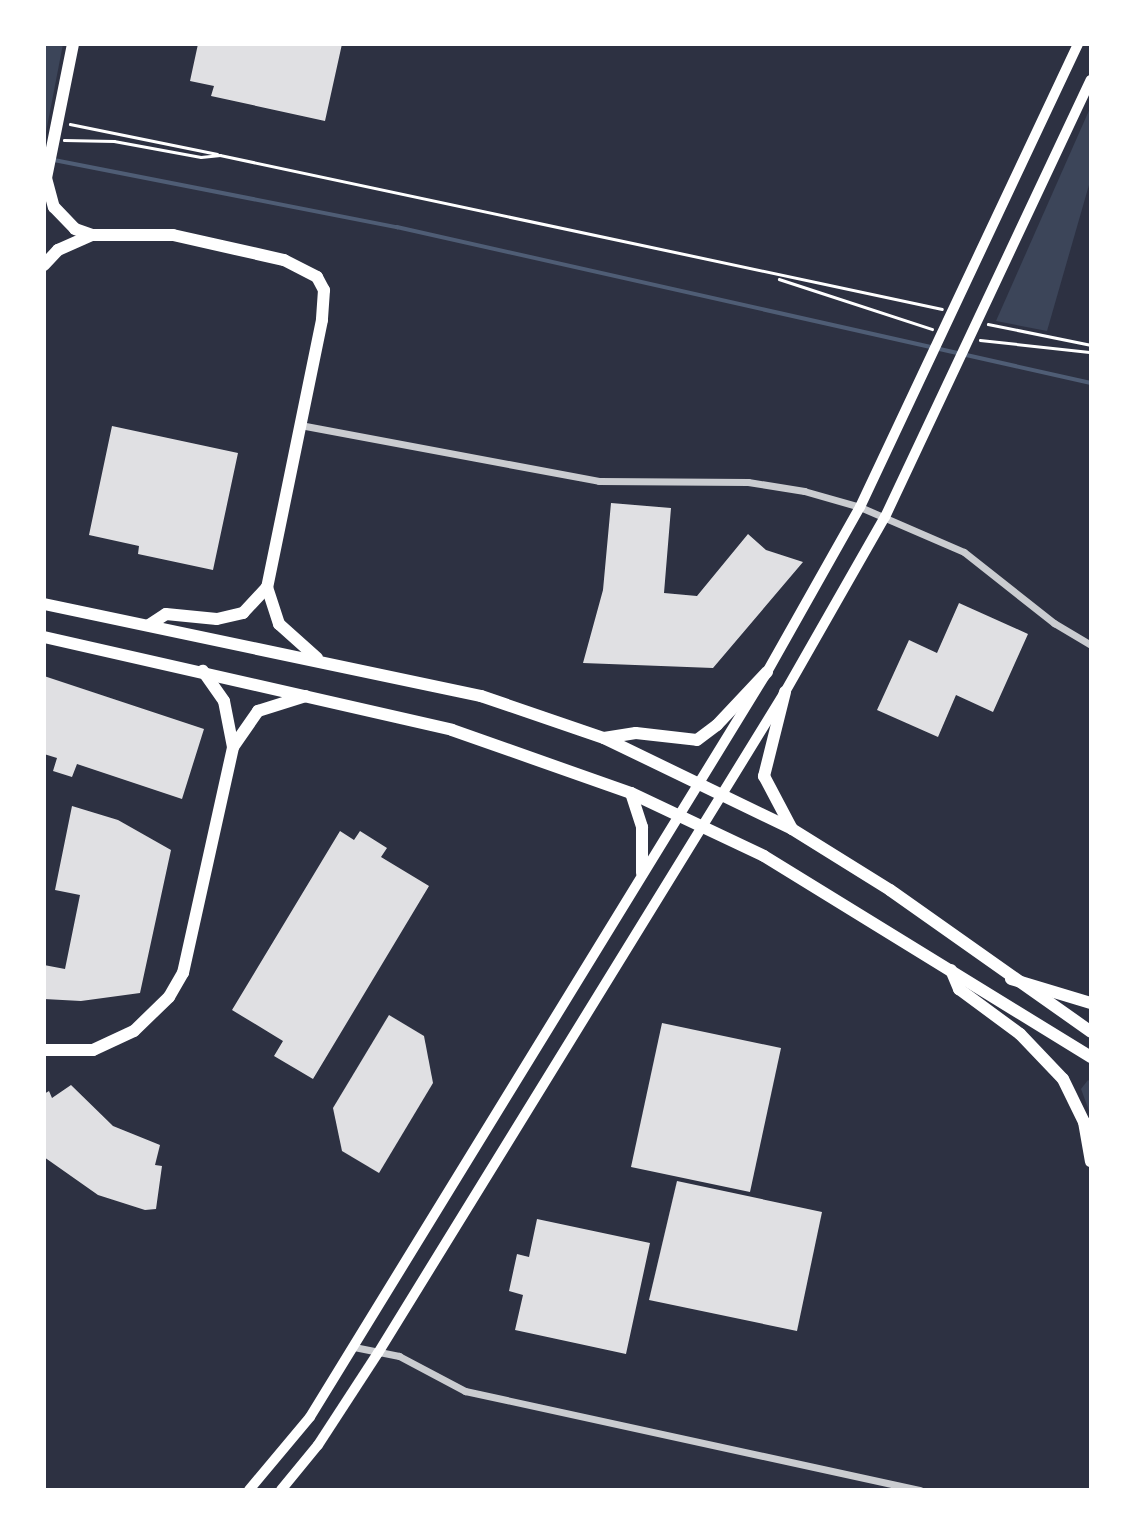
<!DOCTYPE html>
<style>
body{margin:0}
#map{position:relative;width:1135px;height:1534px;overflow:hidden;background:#2d3142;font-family:Raleway,sans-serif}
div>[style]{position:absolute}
.green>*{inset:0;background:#3c4559}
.stream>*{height:3.5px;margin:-1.75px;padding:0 1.75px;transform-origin:1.75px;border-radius:1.75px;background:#4f5d75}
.building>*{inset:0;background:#e0e0e3}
.path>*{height:2.5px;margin:-1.25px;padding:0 1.25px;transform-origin:1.25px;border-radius:1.25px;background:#fff}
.minor>*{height:7px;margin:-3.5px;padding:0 3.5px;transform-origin:3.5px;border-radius:3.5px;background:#caccd0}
.primary>*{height:10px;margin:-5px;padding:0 5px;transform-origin:5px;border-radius:5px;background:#fff}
.trunk>*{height:12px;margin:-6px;padding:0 6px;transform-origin:6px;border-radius:6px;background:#fff}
.motorway>*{height:12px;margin:-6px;padding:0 6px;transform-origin:6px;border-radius:6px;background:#fff}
span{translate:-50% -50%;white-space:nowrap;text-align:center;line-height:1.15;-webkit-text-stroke:5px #fff;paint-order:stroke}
.frame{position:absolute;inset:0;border:46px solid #fff;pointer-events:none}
</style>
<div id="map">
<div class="green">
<i style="clip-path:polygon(44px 44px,63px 44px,46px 132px,44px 131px)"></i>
<i style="clip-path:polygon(1091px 106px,1091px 178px,1047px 331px,996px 321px)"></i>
<i style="clip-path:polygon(1088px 1080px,1091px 1082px,1091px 1116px,1081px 1089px)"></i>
</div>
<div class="stream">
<i style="left:44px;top:158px;width:360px;rotate:11.1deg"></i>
<i style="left:397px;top:227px;width:711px;rotate:12.67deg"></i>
</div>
<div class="building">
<i style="clip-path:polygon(198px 44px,342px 44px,325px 121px,211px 96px,214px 86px,190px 81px)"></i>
<i style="clip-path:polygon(112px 426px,238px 453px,213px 570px,138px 554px,139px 546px,89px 535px)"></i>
<i style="clip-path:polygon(611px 503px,671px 508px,664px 593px,697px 596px,748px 534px,766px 550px,803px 562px,713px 668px,583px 663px,603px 590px)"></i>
<i style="clip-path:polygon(959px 603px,1028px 634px,993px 712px,956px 695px,938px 737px,877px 710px,909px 640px,937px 653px)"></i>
<i style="clip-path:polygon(44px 676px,204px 729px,182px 799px,77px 764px,72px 777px,53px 771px,57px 758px,44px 754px)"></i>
<i style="clip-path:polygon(72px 806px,118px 820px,171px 850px,140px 993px,81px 1001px,44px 999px,44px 965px,65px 969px,80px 895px,55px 890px)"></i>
<i style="clip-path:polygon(340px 831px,354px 840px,360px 831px,387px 848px,381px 857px,429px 886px,313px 1079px,274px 1056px,283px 1041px,232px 1010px)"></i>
<i style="clip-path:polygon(389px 1015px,424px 1036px,433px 1083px,379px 1173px,342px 1151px,333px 1108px)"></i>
<i style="clip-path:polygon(662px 1023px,781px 1048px,750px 1192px,631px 1167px)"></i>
<i style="clip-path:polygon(71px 1085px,113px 1126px,160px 1145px,155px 1165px,162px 1166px,156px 1209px,145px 1210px,98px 1195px,44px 1157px,44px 1094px,49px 1091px,52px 1098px)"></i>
<i style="clip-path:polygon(677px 1181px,822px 1212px,797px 1331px,649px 1300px)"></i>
<i style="clip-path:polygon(537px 1219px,650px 1243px,626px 1354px,515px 1330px,523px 1295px,509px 1291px,517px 1254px,529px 1257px)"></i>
</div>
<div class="path">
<i style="left:70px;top:124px;width:150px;rotate:11.5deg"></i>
<i style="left:64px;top:140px;width:50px;rotate:1.1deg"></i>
<i style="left:114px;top:141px;width:88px;rotate:10.4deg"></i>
<i style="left:201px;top:157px;width:19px;rotate:-6deg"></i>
<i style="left:220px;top:155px;width:738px;rotate:12.04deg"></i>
<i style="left:779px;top:279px;width:161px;rotate:18.1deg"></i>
<i style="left:988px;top:324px;width:105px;rotate:11.5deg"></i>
<i style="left:980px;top:340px;width:112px;rotate:6.2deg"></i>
</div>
<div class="minor">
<i style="left:300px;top:425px;width:304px;rotate:10.6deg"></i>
<i style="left:599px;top:481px;width:149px;rotate:0.4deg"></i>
<i style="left:748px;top:482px;width:57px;rotate:9.1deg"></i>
<i style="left:804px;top:491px;width:58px;rotate:15.9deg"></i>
<i style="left:860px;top:507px;width:113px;rotate:23.4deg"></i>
<i style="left:964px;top:552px;width:115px;rotate:38.3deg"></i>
<i style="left:1054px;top:623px;width:43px;rotate:30.7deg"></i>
<i style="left:354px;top:1347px;width:46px;rotate:11.3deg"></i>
<i style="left:399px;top:1356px;width:75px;rotate:27.9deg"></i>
<i style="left:465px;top:1391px;width:466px;rotate:12.3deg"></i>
</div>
<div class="primary">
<i style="left:249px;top:1490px;width:95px;rotate:-50.1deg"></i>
<i style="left:310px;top:1417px;width:874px;rotate:-58.47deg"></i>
<i style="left:767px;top:672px;width:189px;rotate:-60.6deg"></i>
<i style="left:860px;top:507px;width:512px;rotate:-64.79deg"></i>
<i style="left:281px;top:1490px;width:58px;rotate:-50.6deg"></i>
<i style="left:318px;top:1445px;width:110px;rotate:-56.9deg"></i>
<i style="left:378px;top:1353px;width:776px;rotate:-58.38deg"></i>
<i style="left:785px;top:692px;width:202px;rotate:-60.3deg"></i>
<i style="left:885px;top:517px;width:483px;rotate:-64.8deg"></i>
</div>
<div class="trunk">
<i style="left:46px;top:178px;width:30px;rotate:75deg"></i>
<i style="left:54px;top:207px;width:30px;rotate:46deg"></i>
<i style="left:75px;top:229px;width:18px;rotate:19deg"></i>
<i style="left:92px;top:235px;width:81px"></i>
<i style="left:173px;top:235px;width:114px;rotate:12.7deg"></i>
<i style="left:284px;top:260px;width:37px;rotate:27deg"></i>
<i style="left:317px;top:277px;width:15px;rotate:62deg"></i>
<i style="left:324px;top:290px;width:30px;rotate:94deg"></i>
<i style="left:322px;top:320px;width:273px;rotate:101.6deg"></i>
<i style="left:267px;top:587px;width:39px;rotate:72deg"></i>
<i style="left:279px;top:624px;width:51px;rotate:41.8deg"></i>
<i style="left:45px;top:183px;width:142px;rotate:-78.6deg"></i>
<i style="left:44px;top:265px;width:21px;rotate:-47deg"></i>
<i style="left:58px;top:250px;width:37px;rotate:-24deg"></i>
<i style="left:44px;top:604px;width:447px;rotate:11.9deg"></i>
<i style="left:481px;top:696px;width:130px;rotate:18.9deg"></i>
<i style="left:604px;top:738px;width:209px;rotate:25.8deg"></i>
<i style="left:792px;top:829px;width:115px;rotate:31.9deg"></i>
<i style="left:890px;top:890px;width:246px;rotate:35.2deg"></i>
<i style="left:149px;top:625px;width:20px;rotate:-33deg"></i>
<i style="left:166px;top:614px;width:51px;rotate:5.6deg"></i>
<i style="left:217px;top:619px;width:27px;rotate:-13deg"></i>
<i style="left:243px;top:613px;width:35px;rotate:-47deg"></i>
<i style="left:44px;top:637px;width:418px;rotate:12.8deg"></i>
<i style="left:452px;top:730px;width:190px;rotate:19.4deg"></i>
<i style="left:631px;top:793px;width:147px;rotate:25.3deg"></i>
<i style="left:764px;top:856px;width:384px;rotate:31.6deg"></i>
<i style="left:785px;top:692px;width:87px;rotate:104deg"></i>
<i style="left:764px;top:776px;width:60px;rotate:62.2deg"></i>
<i style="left:604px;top:738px;width:32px;rotate:-9deg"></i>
<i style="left:636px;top:733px;width:61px;rotate:6.5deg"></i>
<i style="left:697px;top:740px;width:25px;rotate:-37deg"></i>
<i style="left:717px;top:725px;width:73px;rotate:-46.7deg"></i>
<i style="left:233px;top:747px;width:44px;rotate:-55.2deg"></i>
<i style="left:258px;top:711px;width:50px;rotate:-17.4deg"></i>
<i style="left:631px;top:793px;width:36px;rotate:72deg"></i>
<i style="left:642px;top:827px;width:46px;rotate:90deg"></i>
<i style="left:44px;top:1050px;width:49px"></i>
<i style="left:93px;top:1050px;width:45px;rotate:-24.9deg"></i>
<i style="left:134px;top:1031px;width:49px;rotate:-44.2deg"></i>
<i style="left:169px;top:997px;width:28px;rotate:-60deg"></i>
<i style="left:183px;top:973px;width:231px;rotate:-77.5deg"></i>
<i style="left:233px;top:747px;width:47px;rotate:-101.1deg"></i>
<i style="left:224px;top:701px;width:37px;rotate:-125deg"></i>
</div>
<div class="motorway">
<i style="left:951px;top:970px;width:21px;rotate:67deg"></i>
<i style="left:959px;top:989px;width:76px;rotate:36.4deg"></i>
<i style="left:1020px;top:1034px;width:62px;rotate:46.3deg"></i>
<i style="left:1063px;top:1079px;width:48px;rotate:64deg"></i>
<i style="left:1084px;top:1122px;width:40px;rotate:80deg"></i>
<i style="left:1011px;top:979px;width:84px;rotate:16.7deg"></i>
</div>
<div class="frame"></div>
</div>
